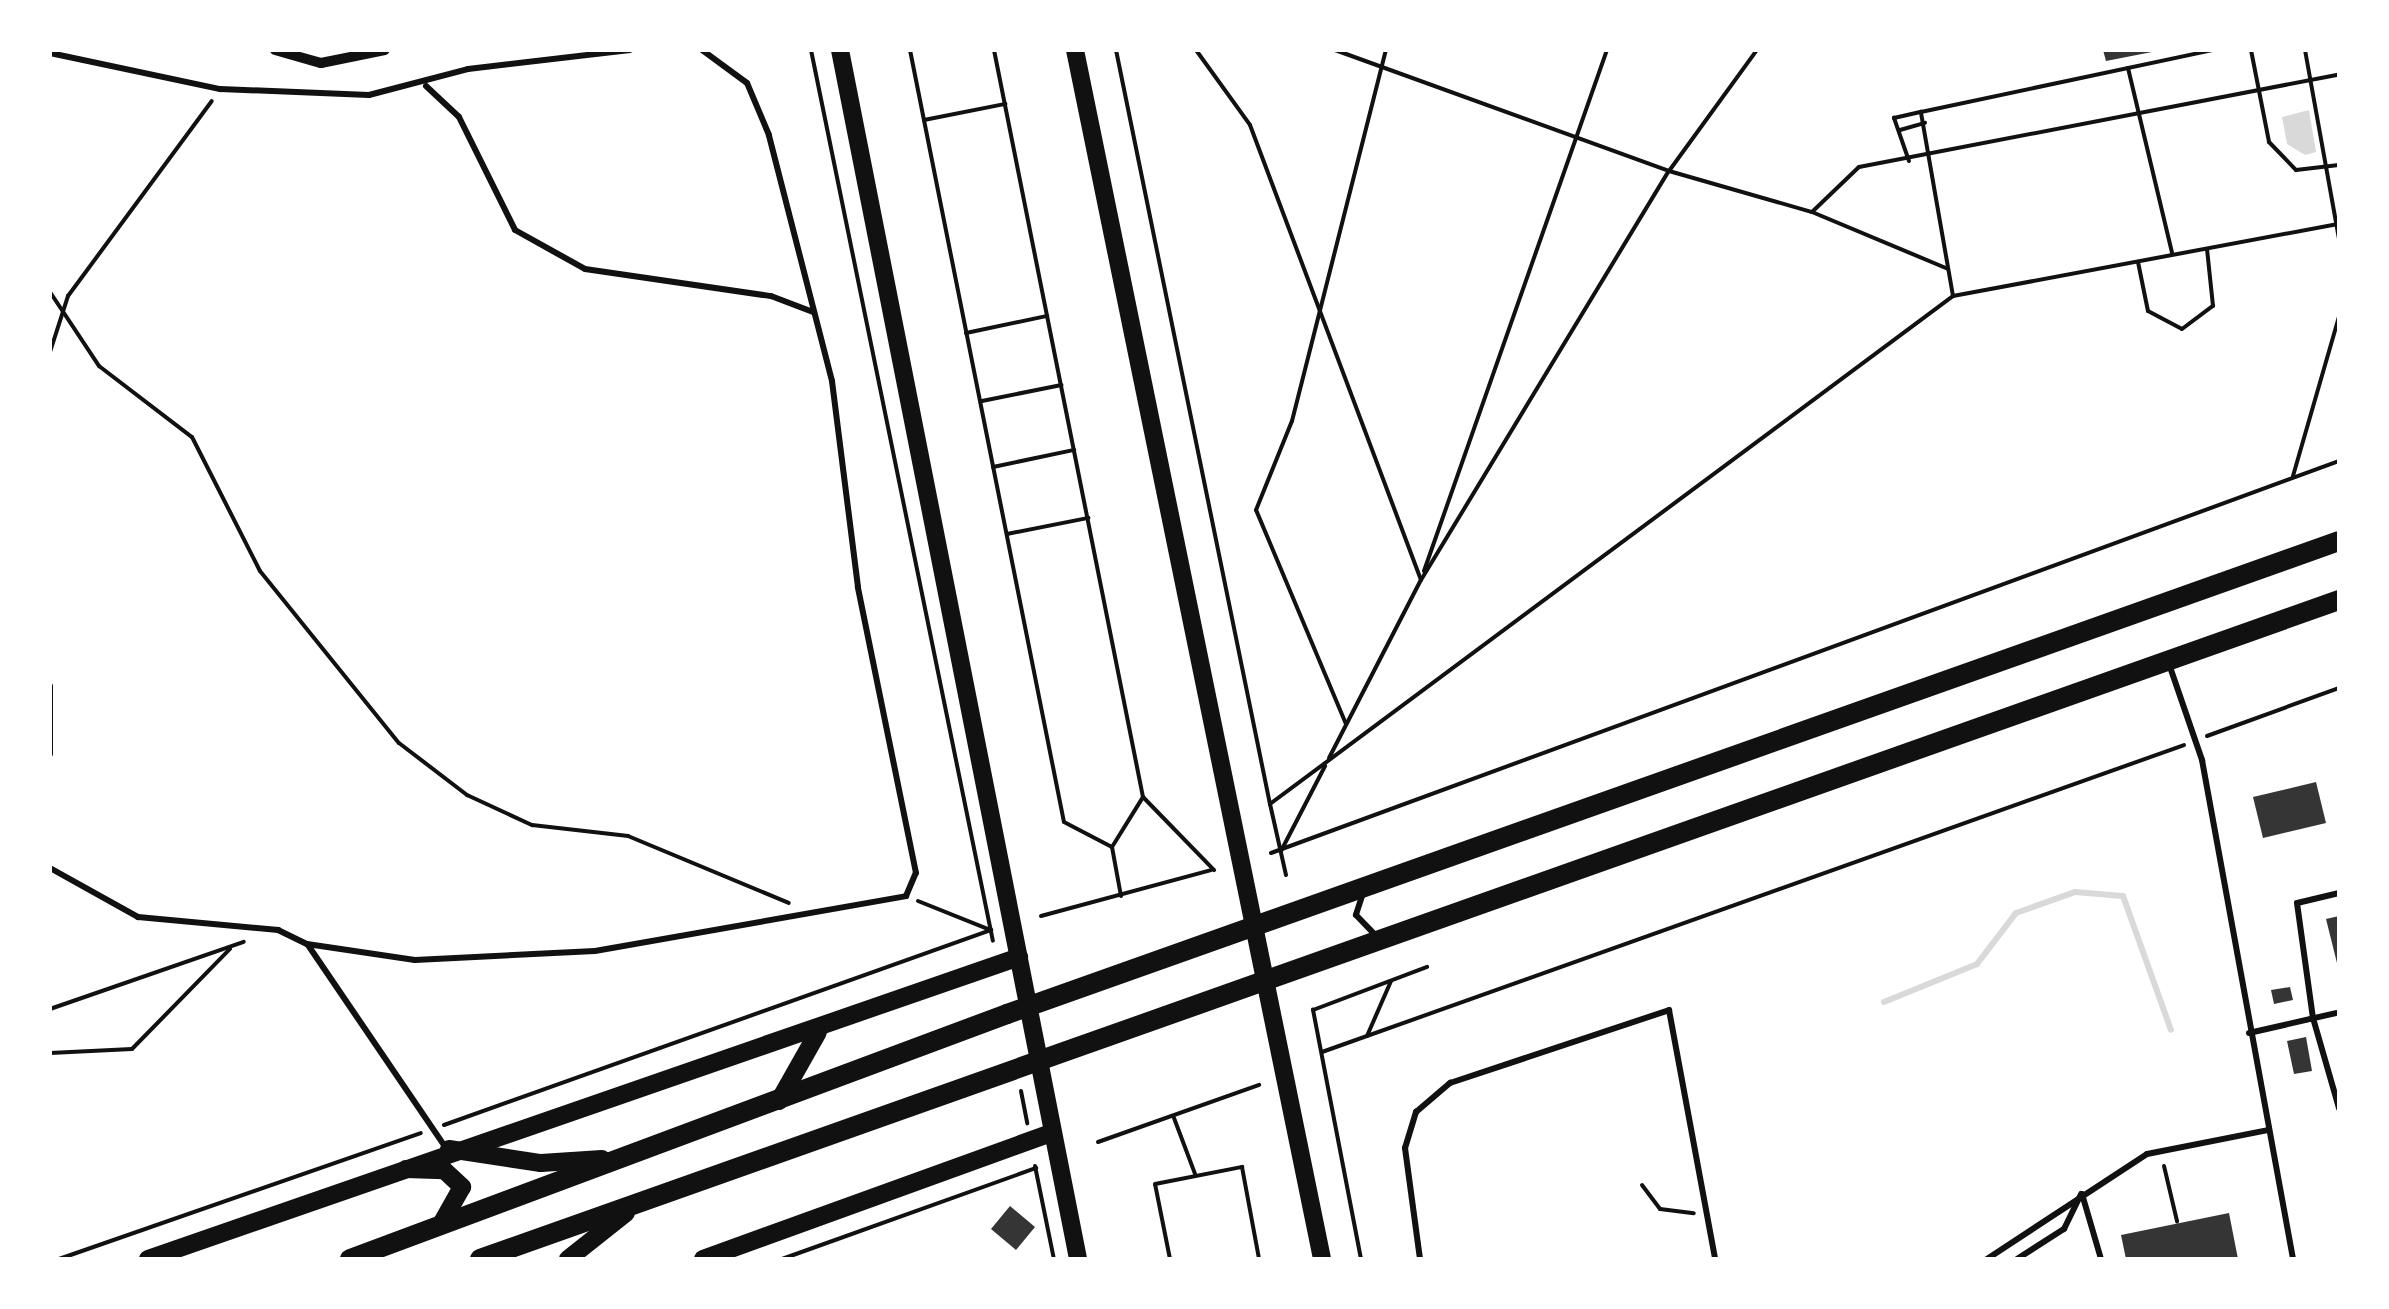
<!DOCTYPE html>
<style>
body{margin:0}
#map{position:relative;width:2389px;height:1309px;overflow:hidden;background:#fff;font-family:"Alegreya Sans",sans-serif}
div>[style]{position:absolute}
.water>*{inset:0;background:#d9d9d9}
.stream>*{height:6px;margin:-3px;padding:0 3px;transform-origin:3px;border-radius:3px;background:#d9d9d9}
.building>*{inset:0;background:#353535}
.path>*{height:4px;margin:-2px;padding:0 2px;transform-origin:2px;border-radius:2px;background:#111}
.service>*{height:6px;margin:-3px;padding:0 3px;transform-origin:3px;border-radius:3px;background:#111}
.minor>*{height:10px;margin:-5px;padding:0 5px;transform-origin:5px;border-radius:5px;background:#111}
.secondary>*{height:18px;margin:-9px;padding:0 9px;transform-origin:9px;border-radius:9px;background:#111}
.primary>*{height:20px;margin:-10px;padding:0 10px;transform-origin:10px;border-radius:10px;background:#111}
span{translate:-50% -50%;white-space:nowrap;text-align:center;line-height:1.15;-webkit-text-stroke:9px #fff;paint-order:stroke}
.frame{position:absolute;inset:0;border:52px solid #fff;pointer-events:none}
</style>
<div id="map">
<div class="water">
<i style="clip-path:polygon(2309px 110px,2316px 152px,2305px 155px,2287px 144px,2282px 117px)"></i>
</div>
<div class="stream">
<i style="left:1884px;top:1002px;width:100px;rotate:-22.2deg"></i>
<i style="left:1977px;top:964px;width:64px;rotate:-52.6deg"></i>
<i style="left:2016px;top:913px;width:63px;rotate:-19.6deg"></i>
<i style="left:2075px;top:892px;width:48px;rotate:4.8deg"></i>
<i style="left:2123px;top:896px;width:142px;rotate:70.3deg"></i>
</div>
<div class="building">
<i style="clip-path:polygon(2103px 50px,2152px 50px,2152px 52px,2106px 61px)"></i>
<i style="clip-path:polygon(2316px 782px,2326px 823px,2263px 838px,2253px 797px)"></i>
<i style="clip-path:polygon(2339px 916px,2339px 966px,2338px 967px,2326px 919px)"></i>
<i style="clip-path:polygon(2290px 987px,2293px 1000px,2274px 1004px,2271px 990px)"></i>
<i style="clip-path:polygon(2306px 1037px,2312px 1071px,2294px 1074px,2287px 1041px)"></i>
<i style="clip-path:polygon(1010px 1206px,1035px 1227px,1016px 1250px,991px 1229px)"></i>
<i style="clip-path:polygon(2229px 1213px,2238px 1259px,2126px 1259px,2121px 1235px)"></i>
</div>
<div class="path">
<i style="left:811px;top:50px;width:909px;rotate:78.46deg"></i>
<i style="left:910px;top:50px;width:787px;rotate:78.72deg"></i>
<i style="left:1064px;top:822px;width:54px;rotate:27.5deg"></i>
<i style="left:994px;top:50px;width:762px;rotate:78.72deg"></i>
<i style="left:1143px;top:797px;width:102px;rotate:45.8deg"></i>
<i style="left:1116px;top:50px;width:770px;rotate:78.46deg"></i>
<i style="left:1196px;top:50px;width:92px;rotate:54.2deg"></i>
<i style="left:1250px;top:125px;width:486px;rotate:69.4deg"></i>
<i style="left:1335px;top:50px;width:355px;rotate:19.9deg"></i>
<i style="left:1669px;top:171px;width:149px;rotate:16deg"></i>
<i style="left:1812px;top:212px;width:147px;rotate:22.7deg"></i>
<i style="left:2251px;top:50px;width:94px;rotate:78.9deg"></i>
<i style="left:2269px;top:142px;width:39px;rotate:46deg"></i>
<i style="left:2296px;top:170px;width:43px;rotate:-6.6deg"></i>
<i style="left:2305px;top:50px;width:192px;rotate:79.8deg"></i>
<i style="left:2128px;top:68px;width:190px;rotate:76.6deg"></i>
<i style="left:924px;top:120px;width:83px;rotate:-11.2deg"></i>
<i style="left:1900px;top:130px;width:26px;rotate:-16deg"></i>
<i style="left:1909px;top:161px;width:46px;rotate:-109.2deg"></i>
<i style="left:1894px;top:118px;width:28px;rotate:-13deg"></i>
<i style="left:1812px;top:212px;width:65px;rotate:-43.8deg"></i>
<i style="left:1859px;top:167px;width:489px;rotate:-10.9deg"></i>
<i style="left:2138px;top:262px;width:50px;rotate:78.5deg"></i>
<i style="left:2148px;top:311px;width:38px;rotate:28deg"></i>
<i style="left:2182px;top:329px;width:39px;rotate:-37deg"></i>
<i style="left:2213px;top:306px;width:57px;rotate:-96deg"></i>
<i style="left:50px;top:292px;width:89px;rotate:56.5deg"></i>
<i style="left:99px;top:366px;width:117px;rotate:37.4deg"></i>
<i style="left:192px;top:437px;width:150px;rotate:63.1deg"></i>
<i style="left:260px;top:571px;width:221px;rotate:51.1deg"></i>
<i style="left:399px;top:743px;width:86px;rotate:37.4deg"></i>
<i style="left:467px;top:795px;width:72px;rotate:24.8deg"></i>
<i style="left:532px;top:825px;width:97px;rotate:6.5deg"></i>
<i style="left:628px;top:836px;width:174px;rotate:22.6deg"></i>
<i style="left:1953px;top:296px;width:187px;rotate:-99.9deg"></i>
<i style="left:1921px;top:112px;width:299px;rotate:-12deg"></i>
<i style="left:966px;top:333px;width:83px;rotate:-11.9deg"></i>
<i style="left:50px;top:352px;width:59px;rotate:-72.2deg"></i>
<i style="left:68px;top:296px;width:242px;rotate:-53.6deg"></i>
<i style="left:982px;top:401px;width:81px;rotate:-11.4deg"></i>
<i style="left:993px;top:467px;width:83px;rotate:-11.9deg"></i>
<i style="left:2293px;top:476px;width:166px;rotate:-73.9deg"></i>
<i style="left:1007px;top:534px;width:83px;rotate:-11.2deg"></i>
<i style="left:1424px;top:571px;width:552px;rotate:-70.65deg"></i>
<i style="left:1346px;top:724px;width:232px;rotate:-112.8deg"></i>
<i style="left:1256px;top:510px;width:96px;rotate:-68deg"></i>
<i style="left:1292px;top:421px;width:383px;rotate:-75.8deg"></i>
<i style="left:2207px;top:736px;width:140px;rotate:-20deg"></i>
<i style="left:1329px;top:758px;width:200px;rotate:-62.7deg"></i>
<i style="left:1421px;top:580px;width:478px;rotate:-58.8deg"></i>
<i style="left:1669px;top:171px;width:150px;rotate:-54deg"></i>
<i style="left:1281px;top:851px;width:96px;rotate:-62.6deg"></i>
<i style="left:1271px;top:853px;width:1138px;rotate:-20.16deg"></i>
<i style="left:1286px;top:875px;width:73px;rotate:-102.7deg"></i>
<i style="left:1270px;top:804px;width:851px;rotate:-36.64deg"></i>
<i style="left:1953px;top:296px;width:393px;rotate:-10.6deg"></i>
<i style="left:1121px;top:896px;width:50px;rotate:-100.4deg"></i>
<i style="left:1112px;top:847px;width:59px;rotate:-58.2deg"></i>
<i style="left:918px;top:901px;width:75px;rotate:21.8deg"></i>
<i style="left:1041px;top:916px;width:176px;rotate:-15.1deg"></i>
<i style="left:50px;top:1009px;width:205px;rotate:-19.1deg"></i>
<i style="left:1367px;top:1036px;width:60px;rotate:-66.4deg"></i>
<i style="left:1322px;top:1052px;width:915px;rotate:-19.6deg"></i>
<i style="left:50px;top:1053px;width:82px;rotate:-2.8deg"></i>
<i style="left:132px;top:1049px;width:140px;rotate:-45.6deg"></i>
<i style="left:1021px;top:1091px;width:33px;rotate:79deg"></i>
<i style="left:1174px;top:1118px;width:60px;rotate:69.4deg"></i>
<i style="left:444px;top:1125px;width:581px;rotate:-19.62deg"></i>
<i style="left:1098px;top:1142px;width:171px;rotate:-19.5deg"></i>
<i style="left:1035px;top:1166px;width:95px;rotate:78.5deg"></i>
<i style="left:2164px;top:1166px;width:57px;rotate:76.7deg"></i>
<i style="left:1642px;top:1185px;width:30px;rotate:53deg"></i>
<i style="left:1660px;top:1209px;width:34px;rotate:7deg"></i>
<i style="left:59px;top:1259px;width:383px;rotate:-19.2deg"></i>
<i style="left:782px;top:1259px;width:270px;rotate:-19.7deg"></i>
<i style="left:1170px;top:1259px;width:76px;rotate:-101.3deg"></i>
<i style="left:1155px;top:1184px;width:89px;rotate:-11.1deg"></i>
<i style="left:1242px;top:1167px;width:94px;rotate:79.5deg"></i>
<i style="left:1361px;top:1259px;width:254px;rotate:-100.9deg"></i>
<i style="left:1313px;top:1010px;width:122px;rotate:-20.7deg"></i>
</div>
<div class="service">
<i style="left:50px;top:53px;width:174px;rotate:12deg"></i>
<i style="left:220px;top:89px;width:149px;rotate:2.3deg"></i>
<i style="left:369px;top:95px;width:102px;rotate:-14.7deg"></i>
<i style="left:468px;top:69px;width:163px;rotate:-6.7deg"></i>
<i style="left:426px;top:86px;width:45px;rotate:43.2deg"></i>
<i style="left:459px;top:117px;width:126px;rotate:63.6deg"></i>
<i style="left:515px;top:230px;width:80px;rotate:29.1deg"></i>
<i style="left:585px;top:269px;width:188px;rotate:8.3deg"></i>
<i style="left:771px;top:296px;width:45px;rotate:20.9deg"></i>
<i style="left:2169px;top:664px;width:102px;rotate:71deg"></i>
<i style="left:2202px;top:760px;width:507px;rotate:79.66deg"></i>
<i style="left:50px;top:686px;width:68px;rotate:90deg"></i>
<i style="left:50px;top:868px;width:101px;rotate:29.1deg"></i>
<i style="left:138px;top:917px;width:141px;rotate:5.3deg"></i>
<i style="left:278px;top:930px;width:32px;rotate:26deg"></i>
<i style="left:307px;top:944px;width:109px;rotate:8.4deg"></i>
<i style="left:415px;top:960px;width:180px;rotate:-2.9deg"></i>
<i style="left:595px;top:951px;width:316px;rotate:-10deg"></i>
<i style="left:906px;top:896px;width:25px;rotate:-67deg"></i>
<i style="left:916px;top:873px;width:292px;rotate:-101.5deg"></i>
<i style="left:858px;top:587px;width:208px;rotate:-97.2deg"></i>
<i style="left:832px;top:381px;width:254px;rotate:-104.4deg"></i>
<i style="left:769px;top:135px;width:56px;rotate:-112.9deg"></i>
<i style="left:747px;top:83px;width:56px;rotate:-143.7deg"></i>
<i style="left:1363px;top:893px;width:23px;rotate:108deg"></i>
<i style="left:1356px;top:915px;width:28px;rotate:46deg"></i>
<i style="left:2339px;top:893px;width:43px;rotate:166.6deg"></i>
<i style="left:2297px;top:903px;width:116px;rotate:82.1deg"></i>
<i style="left:2313px;top:1018px;width:94px;rotate:73.9deg"></i>
<i style="left:308px;top:945px;width:245px;rotate:55.8deg"></i>
<i style="left:2249px;top:1033px;width:89px;rotate:-12.9deg"></i>
<i style="left:2082px;top:1194px;width:68px;rotate:73.7deg"></i>
<i style="left:1420px;top:1259px;width:112px;rotate:-97.7deg"></i>
<i style="left:1405px;top:1148px;width:38px;rotate:-73deg"></i>
<i style="left:1416px;top:1112px;width:45px;rotate:-40.5deg"></i>
<i style="left:1450px;top:1083px;width:231px;rotate:-18.4deg"></i>
<i style="left:1669px;top:1010px;width:253px;rotate:79.5deg"></i>
<i style="left:1987px;top:1259px;width:191px;rotate:-33.3deg"></i>
<i style="left:2147px;top:1154px;width:123px;rotate:-11.2deg"></i>
<i style="left:2017px;top:1259px;width:56px;rotate:-32.6deg"></i>
<i style="left:2064px;top:1229px;width:39px;rotate:-64deg"></i>
</div>
<div class="minor">
<i style="left:275px;top:50px;width:48px;rotate:15.8deg"></i>
<i style="left:321px;top:63px;width:65px;rotate:-11.5deg"></i>
</div>
<div class="secondary">
<i style="left:840px;top:50px;width:1232px;rotate:78.86deg"></i>
<i style="left:1075px;top:50px;width:1234px;rotate:78.45deg"></i>
<i style="left:779px;top:1101px;width:79px;rotate:-60.5deg"></i>
<i style="left:449px;top:1149px;width:93px;rotate:8.7deg"></i>
<i style="left:541px;top:1163px;width:61px;rotate:-3.8deg"></i>
<i style="left:406px;top:1169px;width:38px;rotate:2deg"></i>
<i style="left:444px;top:1170px;width:25px;rotate:43deg"></i>
<i style="left:462px;top:1187px;width:45px;rotate:119.4deg"></i>
<i style="left:148px;top:1259px;width:922px;rotate:-19.12deg"></i>
<i style="left:568px;top:1259px;width:74px;rotate:-38.4deg"></i>
<i style="left:703px;top:1259px;width:371px;rotate:-19.9deg"></i>
</div>
<div class="primary">
<i style="left:350px;top:1259px;width:701px;rotate:-20.45deg"></i>
<i style="left:1007px;top:1014px;width:1413px;rotate:-19.55deg"></i>
<i style="left:480px;top:1259px;width:1972px;rotate:-19.52deg"></i>
</div>
<div class="frame"></div>
</div>
